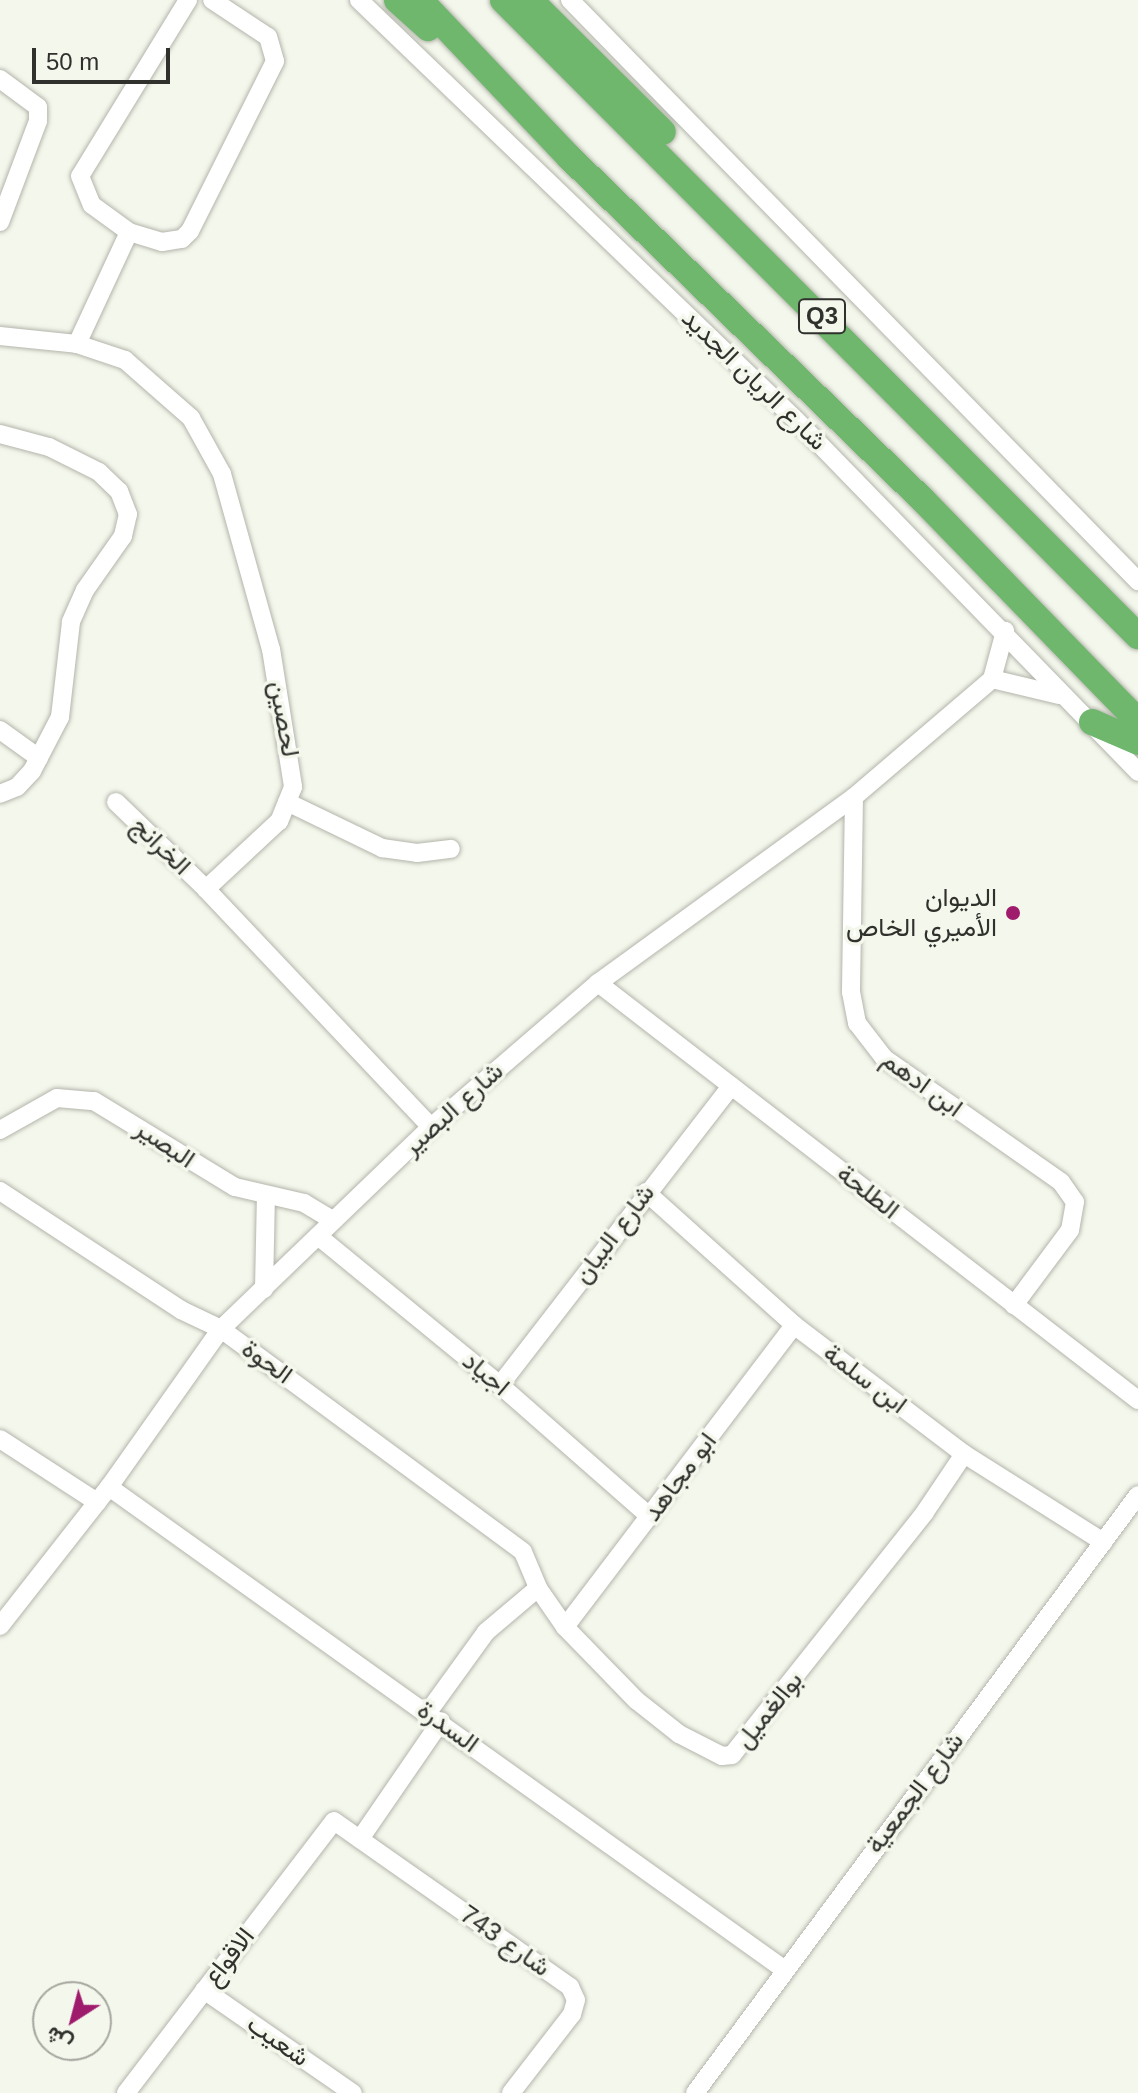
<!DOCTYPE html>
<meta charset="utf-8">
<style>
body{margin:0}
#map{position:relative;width:1138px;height:2093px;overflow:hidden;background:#f4f7ec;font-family:Arial,Vazirmatn,sans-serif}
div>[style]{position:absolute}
.roads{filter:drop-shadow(0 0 2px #b3b5ab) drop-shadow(0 0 2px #b3b5ab)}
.minor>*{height:18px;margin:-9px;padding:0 9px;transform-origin:9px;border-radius:9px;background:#fff}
.highway>*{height:26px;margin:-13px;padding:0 13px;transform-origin:13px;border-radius:13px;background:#6eb76d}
.dots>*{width:22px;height:22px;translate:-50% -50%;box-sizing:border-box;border:4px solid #f4f7ec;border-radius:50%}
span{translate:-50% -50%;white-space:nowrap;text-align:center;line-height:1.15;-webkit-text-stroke:7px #f4f7ec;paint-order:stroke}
.shield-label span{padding:2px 6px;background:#f4f7ec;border:2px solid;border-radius:6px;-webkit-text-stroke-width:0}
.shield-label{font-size:24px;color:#30312d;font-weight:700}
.street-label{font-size:26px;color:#30312d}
.poi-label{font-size:26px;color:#30312d}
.right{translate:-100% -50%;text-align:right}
.north{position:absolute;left:32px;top:1981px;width:80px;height:80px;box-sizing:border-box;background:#f4f7ec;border:2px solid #a6a8a0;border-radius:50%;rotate:216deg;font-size:22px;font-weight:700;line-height:32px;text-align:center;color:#30312d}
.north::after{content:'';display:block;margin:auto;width:28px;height:36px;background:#9f1c6d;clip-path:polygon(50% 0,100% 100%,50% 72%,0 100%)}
.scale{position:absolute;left:32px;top:48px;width:138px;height:36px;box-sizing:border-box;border:4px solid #30312d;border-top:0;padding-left:10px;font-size:24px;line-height:28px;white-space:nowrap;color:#30312d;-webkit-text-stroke:6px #f4f7ec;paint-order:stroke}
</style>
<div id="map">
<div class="roads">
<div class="minor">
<i style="left:188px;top:0;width:206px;rotate:121.5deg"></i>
<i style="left:80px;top:176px;width:31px;rotate:68deg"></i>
<i style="left:92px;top:205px;width:46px;rotate:36.1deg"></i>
<i style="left:129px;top:232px;width:34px;rotate:17deg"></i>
<i style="left:162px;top:242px;width:20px;rotate:-9deg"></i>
<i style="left:182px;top:239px;width:11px;rotate:-45deg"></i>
<i style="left:190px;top:231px;width:190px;rotate:-63.4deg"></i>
<i style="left:275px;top:61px;width:25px;rotate:-106deg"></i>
<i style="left:268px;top:37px;width:67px;rotate:-146.5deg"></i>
<i style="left:359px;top:0;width:606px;rotate:43.86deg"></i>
<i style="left:796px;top:420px;width:491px;rotate:45.8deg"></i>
<i style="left:570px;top:0;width:813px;rotate:45.65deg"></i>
<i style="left:0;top:79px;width:47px;rotate:36.4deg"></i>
<i style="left:38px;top:107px;width:14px;rotate:90deg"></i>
<i style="left:38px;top:121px;width:108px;rotate:110.6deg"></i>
<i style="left:0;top:336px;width:77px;rotate:5.9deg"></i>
<i style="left:77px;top:344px;width:51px;rotate:18.4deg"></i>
<i style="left:125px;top:360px;width:88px;rotate:41.3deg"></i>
<i style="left:191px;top:418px;width:64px;rotate:61deg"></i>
<i style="left:222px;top:474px;width:182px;rotate:74.4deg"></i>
<i style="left:271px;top:649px;width:140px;rotate:80.9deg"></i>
<i style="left:293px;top:787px;width:37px;rotate:112deg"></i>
<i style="left:279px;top:821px;width:100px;rotate:137deg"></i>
<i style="left:206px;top:889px;width:328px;rotate:46.6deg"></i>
<i style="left:77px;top:344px;width:123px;rotate:-65.1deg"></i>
<i style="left:0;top:434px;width:51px;rotate:14.9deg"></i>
<i style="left:49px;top:447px;width:56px;rotate:26.6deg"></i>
<i style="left:99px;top:472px;width:28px;rotate:44deg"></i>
<i style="left:119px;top:491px;width:25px;rotate:69deg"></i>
<i style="left:128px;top:514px;width:23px;rotate:103deg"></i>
<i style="left:123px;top:536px;width:66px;rotate:125.1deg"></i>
<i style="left:85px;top:590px;width:35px;rotate:114deg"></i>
<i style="left:71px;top:622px;width:96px;rotate:96.6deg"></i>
<i style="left:60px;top:717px;width:61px;rotate:117.4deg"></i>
<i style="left:32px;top:771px;width:22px;rotate:133deg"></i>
<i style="left:17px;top:787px;width:18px;rotate:158deg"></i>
<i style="left:992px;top:679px;width:69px;rotate:13.4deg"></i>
<i style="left:0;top:730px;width:48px;rotate:35.7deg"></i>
<i style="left:854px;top:797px;width:195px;rotate:90.9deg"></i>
<i style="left:851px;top:992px;width:32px;rotate:79deg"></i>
<i style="left:857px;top:1023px;width:44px;rotate:52.4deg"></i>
<i style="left:884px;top:1058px;width:216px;rotate:35deg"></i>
<i style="left:1061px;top:1182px;width:24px;rotate:55deg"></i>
<i style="left:1075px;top:1202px;width:28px;rotate:100deg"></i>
<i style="left:1070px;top:1230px;width:94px;rotate:126.7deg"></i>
<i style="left:116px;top:802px;width:125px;rotate:44deg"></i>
<i style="left:287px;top:802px;width:106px;rotate:25.8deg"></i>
<i style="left:382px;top:848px;width:35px;rotate:8deg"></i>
<i style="left:417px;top:853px;width:34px;rotate:-7deg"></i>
<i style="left:598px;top:983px;width:682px;rotate:37.68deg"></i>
<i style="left:0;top:1130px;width:65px;rotate:-29.3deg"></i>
<i style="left:57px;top:1098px;width:37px;rotate:5deg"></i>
<i style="left:94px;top:1101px;width:165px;rotate:31.4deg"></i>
<i style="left:235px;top:1187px;width:71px;rotate:13.1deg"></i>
<i style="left:304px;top:1203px;width:33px;rotate:31deg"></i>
<i style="left:0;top:1191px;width:217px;rotate:33.3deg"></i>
<i style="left:181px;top:1310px;width:44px;rotate:25.4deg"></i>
<i style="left:221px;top:1329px;width:375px;rotate:36.4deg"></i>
<i style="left:523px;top:1552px;width:39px;rotate:67deg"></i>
<i style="left:538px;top:1588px;width:68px;rotate:139.8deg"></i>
<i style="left:486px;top:1632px;width:99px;rotate:125.9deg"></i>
<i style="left:646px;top:1192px;width:199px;rotate:41.9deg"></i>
<i style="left:794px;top:1325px;width:213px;rotate:37.2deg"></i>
<i style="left:964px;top:1454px;width:165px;rotate:32.3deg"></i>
<i style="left:318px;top:1236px;width:235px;rotate:39.3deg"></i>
<i style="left:500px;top:1385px;width:200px;rotate:41.3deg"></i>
<i style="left:264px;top:1289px;width:93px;rotate:-88.8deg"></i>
<i style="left:500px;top:1385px;width:378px;rotate:-52.3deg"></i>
<i style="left:0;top:1439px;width:116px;rotate:33deg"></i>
<i style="left:109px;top:1487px;width:831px;rotate:35.55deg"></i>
<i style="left:538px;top:1588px;width:47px;rotate:55.3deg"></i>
<i style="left:565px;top:1627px;width:102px;rotate:45.8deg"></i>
<i style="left:636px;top:1700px;width:55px;rotate:38.3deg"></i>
<i style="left:679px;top:1734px;width:48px;rotate:27.1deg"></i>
<i style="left:722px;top:1756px;width:10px;rotate:-6deg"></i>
<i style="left:732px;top:1755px;width:310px;rotate:-51.5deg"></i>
<i style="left:925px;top:1512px;width:70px;rotate:-56.1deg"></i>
<i style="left:0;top:1626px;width:177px;rotate:-51.9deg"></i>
<i style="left:109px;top:1487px;width:194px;rotate:-54.7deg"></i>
<i style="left:221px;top:1329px;width:291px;rotate:-43.9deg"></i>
<i style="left:431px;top:1127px;width:221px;rotate:-40.8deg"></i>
<i style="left:598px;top:983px;width:316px;rotate:-36deg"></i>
<i style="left:854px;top:797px;width:182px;rotate:-40.5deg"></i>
<i style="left:992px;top:679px;width:50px;rotate:-74.8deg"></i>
<i style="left:565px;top:1627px;width:379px;rotate:-52.8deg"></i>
<i style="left:360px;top:1839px;width:143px;rotate:-55.5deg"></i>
<i style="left:204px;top:1990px;width:181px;rotate:34.7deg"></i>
<i style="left:126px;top:2093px;width:342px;rotate:-52.6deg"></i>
<i style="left:334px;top:1821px;width:289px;rotate:35.1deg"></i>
<i style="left:570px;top:1987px;width:14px;rotate:65deg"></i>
<i style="left:576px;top:2000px;width:15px;rotate:106deg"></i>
<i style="left:572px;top:2014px;width:100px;rotate:127.7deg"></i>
<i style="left:695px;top:2093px;width:744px;rotate:-53.47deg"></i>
</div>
<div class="highway">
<i style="left:397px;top:0;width:42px;rotate:42.1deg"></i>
<i style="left:420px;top:0;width:216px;rotate:46.5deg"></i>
<i style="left:569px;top:157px;width:493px;rotate:44.1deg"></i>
<i style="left:923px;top:500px;width:308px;rotate:45.8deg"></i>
<i style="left:503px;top:0;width:899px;rotate:45.05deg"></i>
<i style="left:530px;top:0;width:187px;rotate:44.8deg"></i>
<i style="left:1092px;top:722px;width:50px;rotate:23.5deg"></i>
</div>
</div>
<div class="dots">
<i style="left:1013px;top:913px;background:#9f1c6d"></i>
</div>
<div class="shield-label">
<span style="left:822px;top:316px">Q3</span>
</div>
<div class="street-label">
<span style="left:754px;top:380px;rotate:44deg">شارع الريان الجديد</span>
<span style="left:284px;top:719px;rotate:80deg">لحصين</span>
<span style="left:161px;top:846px;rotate:44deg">الخرانج</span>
<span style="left:922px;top:1084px;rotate:36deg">ابن ادهم</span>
<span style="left:453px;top:1109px;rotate:-42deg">شارع البصير</span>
<span style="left:165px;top:1144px;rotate:34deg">البصير</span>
<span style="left:868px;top:1192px;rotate:38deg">الطلحة</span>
<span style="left:614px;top:1234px;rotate:-53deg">شارع البيان</span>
<span style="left:267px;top:1362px;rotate:36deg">الحوة</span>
<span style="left:486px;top:1374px;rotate:40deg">اجياد</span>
<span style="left:865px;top:1379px;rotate:37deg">ابن سلمة</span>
<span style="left:680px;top:1477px;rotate:-53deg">ابو مجاهد</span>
<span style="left:769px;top:1710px;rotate:-51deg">بوالغميل</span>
<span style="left:448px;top:1727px;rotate:36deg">السدرة</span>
<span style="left:915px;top:1793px;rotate:-53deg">شارع الجمعية</span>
<span style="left:505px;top:1941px;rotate:35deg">شارع 743</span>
<span style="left:229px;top:1957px;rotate:-52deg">الاقواع</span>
<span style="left:278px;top:2041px;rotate:35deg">شعيب</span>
</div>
<div class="poi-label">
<span class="right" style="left:997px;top:913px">الديوان<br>الأميري الخاص</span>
</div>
<div class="north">ش</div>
<div class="scale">50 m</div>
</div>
